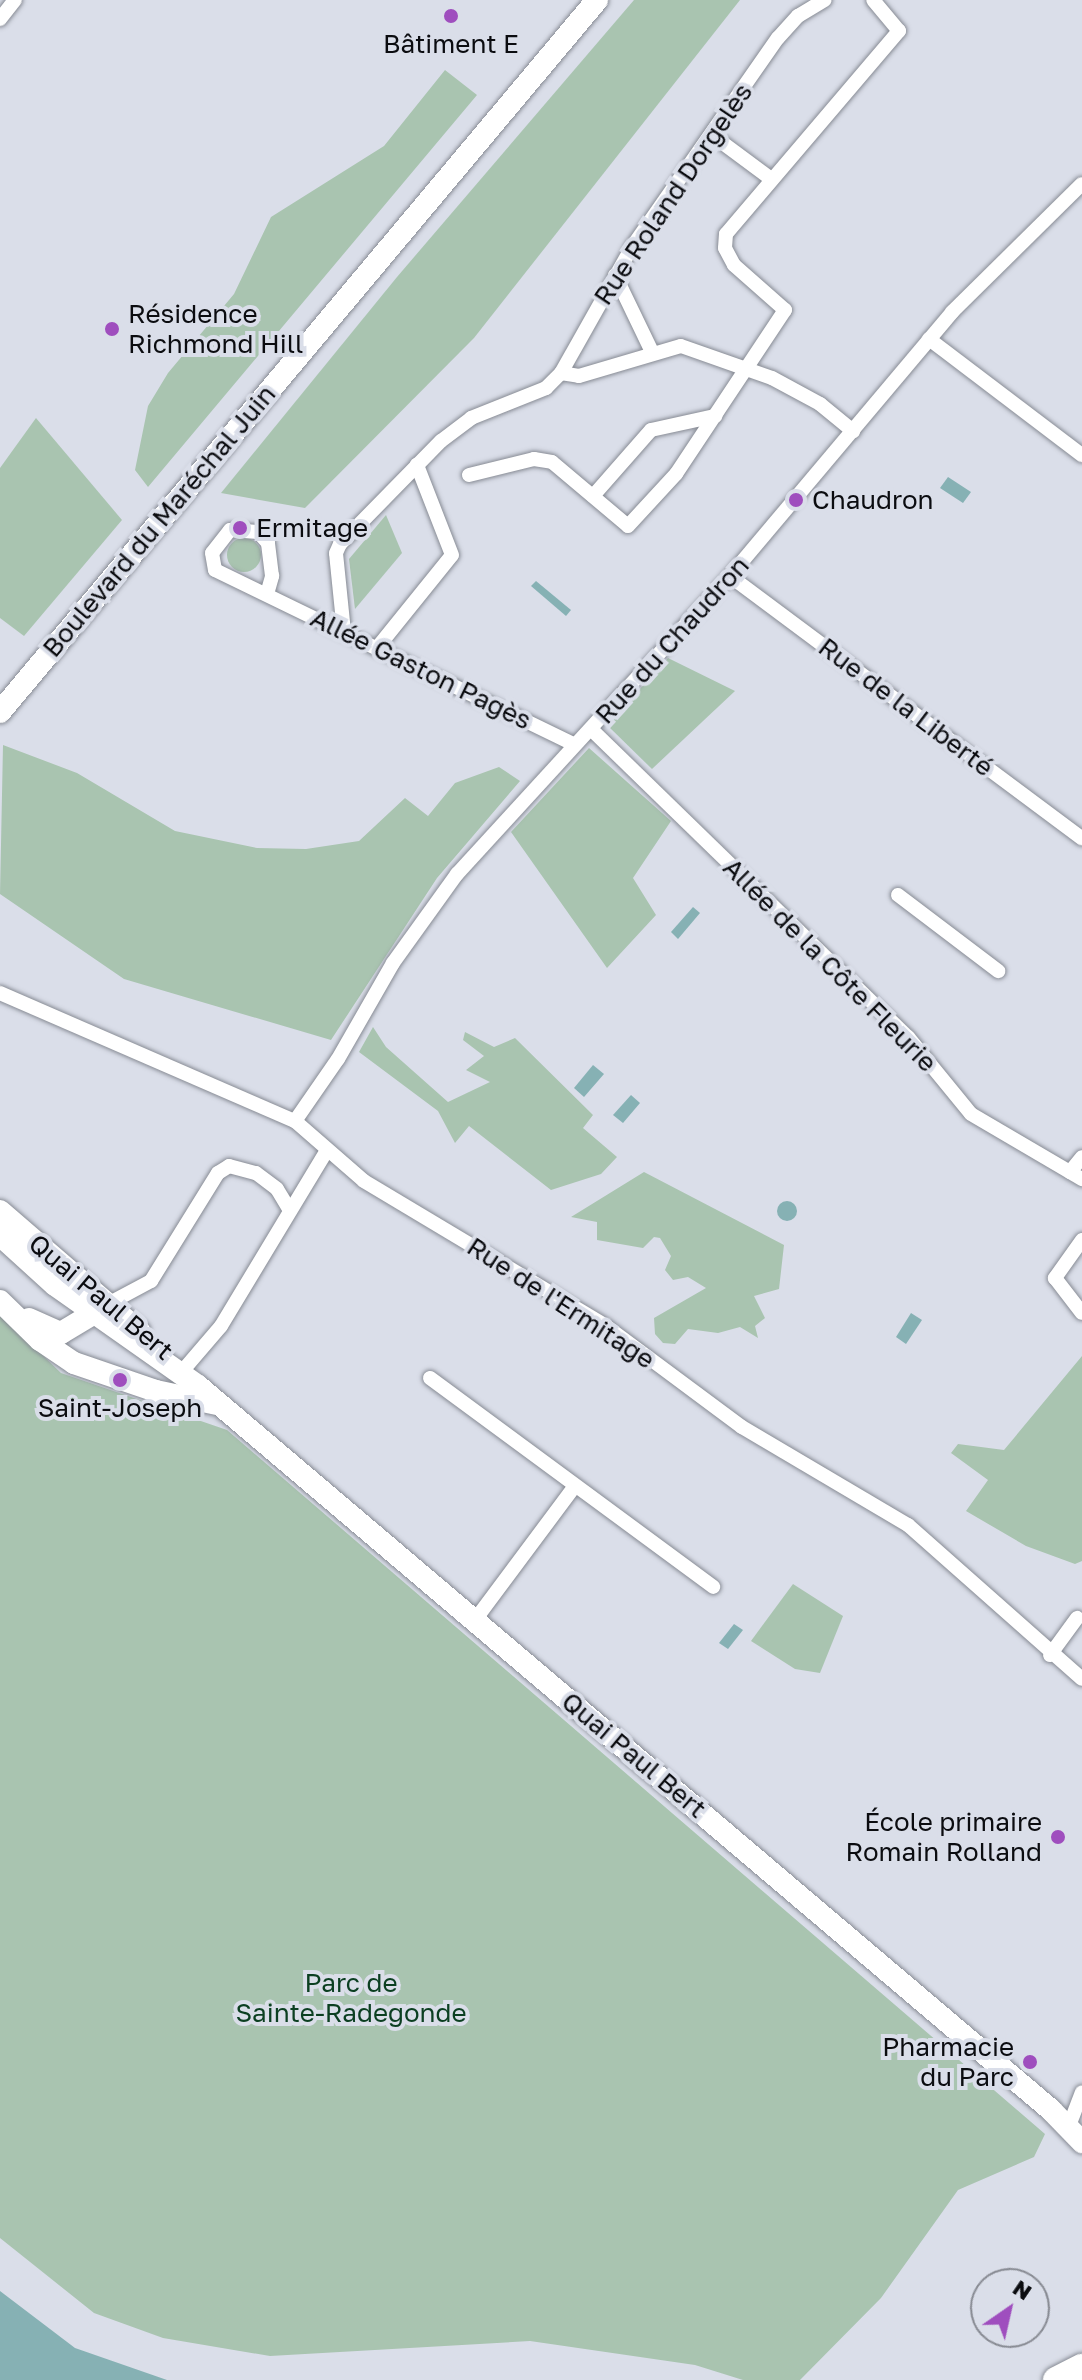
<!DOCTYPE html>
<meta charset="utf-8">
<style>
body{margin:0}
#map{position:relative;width:1082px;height:2380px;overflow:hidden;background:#dadee9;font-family:"Golos Text",sans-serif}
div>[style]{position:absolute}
.green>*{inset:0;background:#a9c4b0}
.round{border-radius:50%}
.water>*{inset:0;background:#86b1b4}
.roads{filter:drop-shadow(0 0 2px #878b94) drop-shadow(0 0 2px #878b94)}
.minor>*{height:14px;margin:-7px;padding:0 7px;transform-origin:7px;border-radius:7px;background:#fff}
.primary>*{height:22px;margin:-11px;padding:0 11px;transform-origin:11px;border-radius:11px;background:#fff}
.motorway>*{height:26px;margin:-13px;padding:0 13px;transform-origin:13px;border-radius:13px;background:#fff}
.dots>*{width:22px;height:22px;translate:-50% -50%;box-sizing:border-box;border:4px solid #dadee9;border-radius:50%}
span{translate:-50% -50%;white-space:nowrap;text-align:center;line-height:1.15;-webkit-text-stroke:8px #dadee9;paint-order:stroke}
.poi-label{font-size:26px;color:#0b0c10}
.left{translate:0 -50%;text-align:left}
.right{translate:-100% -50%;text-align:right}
.street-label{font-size:26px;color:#0b0c10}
.park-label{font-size:26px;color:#0b3f21}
.north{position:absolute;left:970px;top:2268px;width:80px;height:80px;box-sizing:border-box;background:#dadee9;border:2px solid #878a92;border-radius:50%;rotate:34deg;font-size:22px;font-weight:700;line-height:32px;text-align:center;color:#0b0c10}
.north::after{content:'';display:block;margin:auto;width:28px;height:36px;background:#9f4ebe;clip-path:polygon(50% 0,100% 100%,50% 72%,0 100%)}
</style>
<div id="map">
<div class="green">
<i style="clip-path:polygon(634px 0,740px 0,474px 338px,305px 508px,221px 493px,397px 277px)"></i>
<i style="clip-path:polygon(445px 70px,477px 95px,148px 487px,135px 470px,148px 406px,168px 373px,234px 294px,271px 217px,384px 146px)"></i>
<i style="clip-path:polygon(36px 418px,122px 520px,24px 636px,0 618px,0 468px)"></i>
<i style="clip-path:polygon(386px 515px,402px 553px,355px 609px,349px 559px)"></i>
<i class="round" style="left:227px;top:538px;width:34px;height:34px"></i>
<i style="clip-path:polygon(668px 658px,735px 691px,652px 769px,607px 725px)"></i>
<i style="clip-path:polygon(3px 745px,77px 773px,175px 831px,257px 848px,306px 849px,359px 841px,405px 798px,428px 816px,455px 783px,499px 767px,520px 781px,437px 878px,331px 1040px,124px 979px,0 894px)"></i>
<i style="clip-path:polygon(589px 748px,671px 821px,633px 878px,656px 915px,607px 968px,511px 832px)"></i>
<i style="clip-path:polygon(373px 1027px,386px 1047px,448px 1102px,490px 1082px,466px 1070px,484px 1056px,463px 1040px,465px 1032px,494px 1047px,515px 1038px,593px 1115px,583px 1128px,617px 1157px,601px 1174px,551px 1190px,469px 1126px,455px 1143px,438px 1111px,359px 1052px)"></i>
<i style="clip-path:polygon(644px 1172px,784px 1245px,779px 1289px,754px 1296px,765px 1318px,755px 1326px,758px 1338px,740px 1327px,718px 1333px,688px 1329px,675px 1344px,663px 1343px,655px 1334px,654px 1318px,706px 1288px,688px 1277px,673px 1280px,665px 1270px,671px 1256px,660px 1238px,654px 1237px,643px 1248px,597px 1240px,597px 1222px,571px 1217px)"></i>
<i style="clip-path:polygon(0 1314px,61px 1373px,227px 1430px,1045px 2134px,1034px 2157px,958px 2190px,881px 2298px,800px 2380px,743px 2380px,695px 2365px,530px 2341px,270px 2356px,163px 2338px,94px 2313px,0 2238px)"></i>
<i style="clip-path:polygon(1082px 1356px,1082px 1561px,1075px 1564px,1026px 1546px,966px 1511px,988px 1480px,951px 1453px,958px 1444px,1004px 1450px)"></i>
<i style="clip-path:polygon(793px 1584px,843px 1616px,820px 1673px,795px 1669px,751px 1641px)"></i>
</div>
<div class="water">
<i style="clip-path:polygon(948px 477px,971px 492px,963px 503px,940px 488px)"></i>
<i style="clip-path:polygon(536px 581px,571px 610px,566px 616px,531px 586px)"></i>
<i style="clip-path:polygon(693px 907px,700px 913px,678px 939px,671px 932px)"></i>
<i style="clip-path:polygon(593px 1065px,604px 1074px,584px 1097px,574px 1088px)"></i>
<i style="clip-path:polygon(631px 1095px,640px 1103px,623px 1123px,613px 1115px)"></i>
<i class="round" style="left:777px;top:1201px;width:20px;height:20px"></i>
<i style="clip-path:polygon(911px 1313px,922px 1320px,906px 1344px,896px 1337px)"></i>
<i style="clip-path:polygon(734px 1624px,743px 1630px,728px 1649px,719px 1643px)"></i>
<i style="clip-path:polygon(0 2291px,75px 2348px,167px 2380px,0 2380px)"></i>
</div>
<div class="roads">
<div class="minor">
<i style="left:0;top:19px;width:24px;rotate:-52deg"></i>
<i style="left:712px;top:135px;width:72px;rotate:36.6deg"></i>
<i style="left:615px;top:275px;width:85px;rotate:64.3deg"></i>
<i style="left:929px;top:339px;width:192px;rotate:37.2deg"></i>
<i style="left:561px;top:373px;width:18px;rotate:9deg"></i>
<i style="left:579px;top:376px;width:106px;rotate:-16.4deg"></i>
<i style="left:681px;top:346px;width:96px;rotate:19.4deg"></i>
<i style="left:772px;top:378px;width:55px;rotate:28.4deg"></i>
<i style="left:820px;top:404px;width:43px;rotate:39.3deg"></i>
<i style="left:469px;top:475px;width:67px;rotate:-13.8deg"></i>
<i style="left:534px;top:459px;width:18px;rotate:9deg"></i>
<i style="left:552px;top:462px;width:99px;rotate:40.1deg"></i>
<i style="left:628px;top:526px;width:71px;rotate:-47.3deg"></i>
<i style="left:676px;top:474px;width:197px;rotate:-56.4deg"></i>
<i style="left:785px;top:310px;width:68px;rotate:-138.6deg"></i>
<i style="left:734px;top:265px;width:19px;rotate:-118deg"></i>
<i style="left:725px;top:248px;width:14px;rotate:-86deg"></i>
<i style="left:726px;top:234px;width:267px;rotate:-49.6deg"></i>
<i style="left:899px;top:31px;width:40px;rotate:-130deg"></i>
<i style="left:593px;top:496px;width:88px;rotate:-48.7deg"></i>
<i style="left:651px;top:430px;width:66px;rotate:-12.3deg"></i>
<i style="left:730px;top:576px;width:439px;rotate:36.7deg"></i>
<i style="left:267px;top:594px;width:19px;rotate:-74deg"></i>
<i style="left:272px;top:576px;width:33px;rotate:-97deg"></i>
<i style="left:268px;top:543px;width:15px;rotate:-132deg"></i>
<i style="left:258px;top:532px;width:28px;rotate:-176deg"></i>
<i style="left:230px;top:530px;width:29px;rotate:128deg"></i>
<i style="left:212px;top:553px;width:17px;rotate:80deg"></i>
<i style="left:215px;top:570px;width:400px;rotate:25.9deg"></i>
<i style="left:344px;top:632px;width:79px;rotate:-95.8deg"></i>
<i style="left:336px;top:553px;width:10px;rotate:-66deg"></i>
<i style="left:340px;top:544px;width:144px;rotate:-45.6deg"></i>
<i style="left:441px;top:441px;width:38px;rotate:-37deg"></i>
<i style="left:471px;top:418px;width:81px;rotate:-21.8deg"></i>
<i style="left:546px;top:388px;width:21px;rotate:-45deg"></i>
<i style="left:561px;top:373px;width:145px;rotate:-60.6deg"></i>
<i style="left:632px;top:247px;width:255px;rotate:-55.1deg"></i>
<i style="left:778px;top:38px;width:30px;rotate:-48deg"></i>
<i style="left:798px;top:16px;width:31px;rotate:-31deg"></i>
<i style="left:377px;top:648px;width:119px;rotate:-51.1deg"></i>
<i style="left:452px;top:555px;width:97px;rotate:-111.3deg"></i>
<i style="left:592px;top:730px;width:441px;rotate:44.2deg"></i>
<i style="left:908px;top:1037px;width:99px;rotate:50.7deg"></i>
<i style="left:971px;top:1114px;width:129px;rotate:30.4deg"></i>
<i style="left:898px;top:895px;width:126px;rotate:37.2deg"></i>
<i style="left:0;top:993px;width:322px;rotate:23.5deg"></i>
<i style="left:295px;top:1121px;width:91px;rotate:41deg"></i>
<i style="left:364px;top:1181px;width:282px;rotate:30.9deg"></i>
<i style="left:606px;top:1326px;width:169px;rotate:36.6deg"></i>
<i style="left:742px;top:1427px;width:193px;rotate:30.6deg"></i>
<i style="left:908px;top:1525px;width:232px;rotate:41.5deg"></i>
<i style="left:295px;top:1121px;width:75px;rotate:-55.3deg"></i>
<i style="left:338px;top:1059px;width:111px;rotate:-60.2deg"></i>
<i style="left:393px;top:963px;width:110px;rotate:-54.3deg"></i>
<i style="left:457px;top:874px;width:404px;rotate:-47.5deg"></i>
<i style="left:730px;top:576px;width:345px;rotate:-49.9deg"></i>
<i style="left:952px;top:312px;width:182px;rotate:-44.6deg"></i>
<i style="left:1070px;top:1172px;width:19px;rotate:-51deg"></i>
<i style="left:1082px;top:1240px;width:47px;rotate:125.4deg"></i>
<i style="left:1055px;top:1278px;width:44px;rotate:52.4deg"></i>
<i style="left:108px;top:1304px;width:49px;rotate:-28.1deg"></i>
<i style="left:151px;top:1281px;width:127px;rotate:-58.2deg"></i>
<i style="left:218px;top:1173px;width:13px;rotate:-32deg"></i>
<i style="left:229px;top:1166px;width:28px;rotate:15deg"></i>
<i style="left:256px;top:1173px;width:26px;rotate:37deg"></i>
<i style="left:277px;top:1189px;width:23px;rotate:59deg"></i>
<i style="left:185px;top:1368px;width:55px;rotate:-49.4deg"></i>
<i style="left:221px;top:1326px;width:203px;rotate:-58.9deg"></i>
<i style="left:430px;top:1378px;width:352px;rotate:36.4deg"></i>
<i style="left:475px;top:1620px;width:167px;rotate:-53.3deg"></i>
<i style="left:1050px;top:1655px;width:46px;rotate:-53.9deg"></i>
<i style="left:1069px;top:2126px;width:36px;rotate:-69deg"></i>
</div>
<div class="primary">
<i style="left:0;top:712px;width:929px;rotate:-50.02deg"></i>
<i style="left:0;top:1211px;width:184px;rotate:40.8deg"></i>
<i style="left:0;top:1235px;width:74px;rotate:42.3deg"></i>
<i style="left:55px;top:1285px;width:175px;rotate:35.2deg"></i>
<i style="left:198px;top:1386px;width:1119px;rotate:40.32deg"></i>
<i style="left:1051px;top:2110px;width:45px;rotate:45.9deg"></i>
<i style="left:0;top:1301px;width:56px;rotate:44.3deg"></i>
<i style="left:40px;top:1340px;width:41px;rotate:34.1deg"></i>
<i style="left:74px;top:1363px;width:87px;rotate:18.9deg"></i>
<i style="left:156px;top:1391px;width:62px;rotate:12deg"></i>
<i style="left:29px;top:1319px;width:35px;rotate:24deg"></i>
<i style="left:61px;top:1333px;width:52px;rotate:-31deg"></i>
</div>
<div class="motorway">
<i style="left:1056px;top:2380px;width:29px;rotate:-27deg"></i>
</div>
</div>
<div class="dots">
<i style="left:451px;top:16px;background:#9f4ebe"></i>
<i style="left:112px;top:329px;background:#9f4ebe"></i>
<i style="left:796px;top:500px;background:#9f4ebe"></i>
<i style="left:240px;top:528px;background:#9f4ebe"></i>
<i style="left:120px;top:1380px;background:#9f4ebe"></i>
<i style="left:1058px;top:1837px;background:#9f4ebe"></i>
<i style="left:1030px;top:2062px;background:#9f4ebe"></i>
</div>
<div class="poi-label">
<span style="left:451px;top:44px">Bâtiment E</span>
<span class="left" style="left:128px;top:329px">Résidence<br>Richmond Hill</span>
<span class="left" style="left:812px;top:500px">Chaudron</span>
<span class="left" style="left:256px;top:528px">Ermitage</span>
<span style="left:120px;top:1408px">Saint-Joseph</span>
<span class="right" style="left:1042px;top:1837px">École primaire<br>Romain Rolland</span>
<span class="right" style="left:1014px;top:2062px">Pharmacie<br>du Parc</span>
</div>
<div class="street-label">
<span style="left:673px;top:194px;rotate:-56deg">Rue Roland Dorgelès</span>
<span style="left:159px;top:521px;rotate:-50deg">Boulevard du Maréchal Juin</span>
<span style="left:672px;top:640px;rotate:-48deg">Rue du Chaudron</span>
<span style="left:421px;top:669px;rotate:26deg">Allée Gaston Pagès</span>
<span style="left:906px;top:707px;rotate:37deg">Rue de la Liberté</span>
<span style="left:830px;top:965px;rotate:45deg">Allée de la Côte Fleurie</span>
<span style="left:101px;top:1297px;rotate:40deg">Quai Paul Bert</span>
<span style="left:561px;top:1303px;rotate:33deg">Rue de l'Ermitage</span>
<span style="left:634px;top:1755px;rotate:40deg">Quai Paul Bert</span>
</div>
<div class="park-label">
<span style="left:351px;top:1998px">Parc de<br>Sainte-Radegonde</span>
</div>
<div class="north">N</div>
</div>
